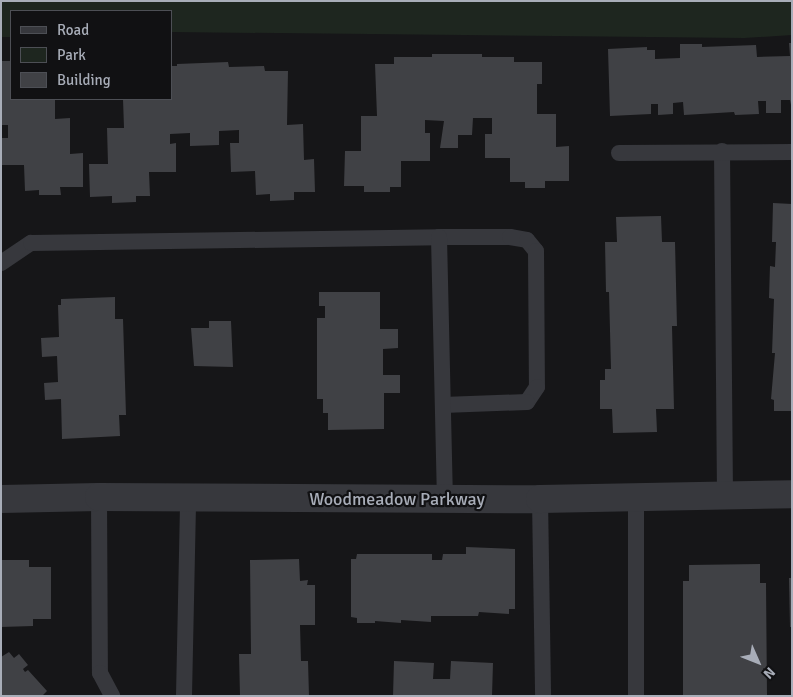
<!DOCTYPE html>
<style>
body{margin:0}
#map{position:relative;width:793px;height:697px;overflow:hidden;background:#161618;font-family:Signika,sans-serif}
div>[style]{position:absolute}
.green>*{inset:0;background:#1e261f}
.building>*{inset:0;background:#404145}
.lane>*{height:16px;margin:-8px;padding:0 8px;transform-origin:8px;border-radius:8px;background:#37383d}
.street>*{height:28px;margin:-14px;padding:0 14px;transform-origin:14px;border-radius:14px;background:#37383d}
span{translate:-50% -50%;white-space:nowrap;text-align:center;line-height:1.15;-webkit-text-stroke:4.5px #111113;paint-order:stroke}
.street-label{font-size:18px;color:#a8adb8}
.frame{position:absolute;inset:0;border:2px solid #a8adb8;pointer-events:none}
.legend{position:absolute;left:10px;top:10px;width:162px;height:90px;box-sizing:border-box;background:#111113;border:1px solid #4d4f55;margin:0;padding:6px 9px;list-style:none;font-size:15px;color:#a8adb8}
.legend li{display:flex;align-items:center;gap:10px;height:25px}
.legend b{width:25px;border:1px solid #4d4f55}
.north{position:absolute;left:733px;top:637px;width:50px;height:50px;-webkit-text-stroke:4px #111113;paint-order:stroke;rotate:134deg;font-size:14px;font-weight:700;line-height:20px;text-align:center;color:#a8adb8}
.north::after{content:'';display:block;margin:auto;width:18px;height:22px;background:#a8adb8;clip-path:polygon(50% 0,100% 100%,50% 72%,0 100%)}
</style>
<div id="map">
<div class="green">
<i style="clip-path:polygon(1px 1px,792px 1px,792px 35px,744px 38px,171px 32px,171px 11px,11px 11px,11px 37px,1px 37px)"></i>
</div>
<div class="building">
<i style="clip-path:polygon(789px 43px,792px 43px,792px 110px,790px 100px,781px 100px,781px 113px,766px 113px,766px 101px,758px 101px,759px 114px,735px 115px,734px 112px,684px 115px,683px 102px,673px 103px,673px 114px,658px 115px,658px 104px,651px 104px,651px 114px,610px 116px,608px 49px,647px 47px,647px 50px,655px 50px,655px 59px,680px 58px,680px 44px,702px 44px,702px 47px,756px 45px,757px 57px,790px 56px)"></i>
<i style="clip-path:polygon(432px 54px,482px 54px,482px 57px,514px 57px,514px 62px,542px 62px,542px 84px,537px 84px,537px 114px,556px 114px,556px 147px,569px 146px,569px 181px,545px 181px,545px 188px,525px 188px,525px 182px,510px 182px,510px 158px,485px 158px,485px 134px,492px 134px,492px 118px,473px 118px,472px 135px,458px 135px,458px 148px,440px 148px,444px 121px,425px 120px,425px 133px,430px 133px,430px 161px,401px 161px,401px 187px,390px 187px,390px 192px,364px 192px,364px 186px,344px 186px,345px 151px,361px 151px,361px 116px,377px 116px,375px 64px,394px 64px,394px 57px,432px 57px)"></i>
<i style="clip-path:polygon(1px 61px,11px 61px,11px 99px,55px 99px,55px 119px,70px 118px,70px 154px,83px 153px,83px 187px,60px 187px,61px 195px,39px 195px,39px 190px,25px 191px,24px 165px,1px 165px,1px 138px,8px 138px,8px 125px,1px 125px)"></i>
<i style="clip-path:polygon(228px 62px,229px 67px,264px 66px,265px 71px,288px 71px,287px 125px,303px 124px,304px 160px,314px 159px,315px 192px,294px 192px,294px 200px,270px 201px,270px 194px,256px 195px,255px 171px,231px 172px,230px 143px,239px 143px,239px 130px,219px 131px,219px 145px,190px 146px,190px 133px,170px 134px,170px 144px,176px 143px,176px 172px,149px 172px,150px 196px,136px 196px,136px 202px,112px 203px,112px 196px,90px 197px,89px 164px,108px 164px,107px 128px,124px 128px,123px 99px,171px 99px,171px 66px,177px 66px,177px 64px)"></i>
<i style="clip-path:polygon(773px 203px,792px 204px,792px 411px,774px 411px,774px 400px,771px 399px,775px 353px,772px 353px,774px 299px,769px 298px,770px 266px,775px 267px,776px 242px,772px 242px)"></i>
<i style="clip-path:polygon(661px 216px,662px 242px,675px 242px,677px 326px,672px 326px,674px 409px,656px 409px,657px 432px,613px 433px,612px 409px,600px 409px,600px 380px,605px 380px,605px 369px,611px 369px,609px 292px,606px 292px,605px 242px,617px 242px,616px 217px)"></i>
<i style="clip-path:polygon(319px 292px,380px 292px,380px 329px,398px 329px,398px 348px,383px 349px,383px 375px,400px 375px,400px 393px,384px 393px,384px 429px,328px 430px,328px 413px,323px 413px,323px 399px,317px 399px,317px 318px,325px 318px,325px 306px,319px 306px)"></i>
<i style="clip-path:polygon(115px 297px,115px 319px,123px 319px,126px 415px,119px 415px,120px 436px,62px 439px,61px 399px,45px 400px,44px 383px,58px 382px,57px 356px,42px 357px,41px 338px,59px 337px,58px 305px,61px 305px,61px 299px)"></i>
<i style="clip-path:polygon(209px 321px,231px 321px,233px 367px,194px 366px,191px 328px,209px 328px)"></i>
<i style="clip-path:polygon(466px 547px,515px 549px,515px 609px,509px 609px,509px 614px,479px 612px,478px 616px,431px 616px,431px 622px,401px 620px,401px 623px,375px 621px,375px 623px,357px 623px,357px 618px,351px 617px,351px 559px,356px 559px,357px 554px,432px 554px,432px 560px,442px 560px,443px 554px,466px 554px)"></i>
<i style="clip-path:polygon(299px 559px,300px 581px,308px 580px,307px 585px,315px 585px,315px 625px,300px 625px,301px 661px,308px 661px,309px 696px,240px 696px,239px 654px,251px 654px,250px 560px)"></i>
<i style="clip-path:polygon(1px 560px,29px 560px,29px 567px,51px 567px,51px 619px,33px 619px,33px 626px,1px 627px)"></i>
<i style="clip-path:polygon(760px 564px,760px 583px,766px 583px,767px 696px,683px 696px,683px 581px,689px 581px,689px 565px)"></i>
<i style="clip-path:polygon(789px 578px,792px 578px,792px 627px,790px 627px)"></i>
<i style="clip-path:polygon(9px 652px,14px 658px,19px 654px,28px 665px,23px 669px,25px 672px,28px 670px,47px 691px,42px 696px,1px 696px,1px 657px)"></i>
<i style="clip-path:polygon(394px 661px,434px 663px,433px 679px,450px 679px,451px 661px,493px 663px,492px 696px,393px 696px)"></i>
</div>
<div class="lane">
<i style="left:722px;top:151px;width:344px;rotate:89.5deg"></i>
<i style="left:619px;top:153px;width:173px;rotate:-0.3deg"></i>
<i style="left:439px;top:237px;width:71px"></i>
<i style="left:510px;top:237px;width:17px;rotate:10deg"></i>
<i style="left:527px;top:240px;width:14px;rotate:51deg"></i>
<i style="left:536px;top:251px;width:136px;rotate:89.6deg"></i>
<i style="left:537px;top:387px;width:18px;rotate:124deg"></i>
<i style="left:527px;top:402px;width:84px;rotate:178deg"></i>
<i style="left:1px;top:263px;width:36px;rotate:-34deg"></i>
<i style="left:31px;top:243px;width:408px;rotate:-0.8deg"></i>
<i style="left:439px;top:237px;width:262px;rotate:88.7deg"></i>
<i style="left:99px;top:497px;width:176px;rotate:89.7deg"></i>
<i style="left:100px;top:673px;width:26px;rotate:62deg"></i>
<i style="left:636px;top:497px;width:199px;rotate:90deg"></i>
<i style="left:540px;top:499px;width:197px;rotate:89.1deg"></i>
<i style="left:184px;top:696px;width:198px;rotate:-88.8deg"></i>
</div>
<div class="street">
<i style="left:1px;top:499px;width:98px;rotate:-1.2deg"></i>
<i style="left:99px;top:497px;width:441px;rotate:0.3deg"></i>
<i style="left:540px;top:499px;width:252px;rotate:-1.1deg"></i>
</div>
<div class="street-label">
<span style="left:397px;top:499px">Woodmeadow Parkway</span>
</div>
<div class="frame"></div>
<ul class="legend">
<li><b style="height:6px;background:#37383d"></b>Road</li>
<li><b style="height:14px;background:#1e261f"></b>Park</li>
<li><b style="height:14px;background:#404145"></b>Building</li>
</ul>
<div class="north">N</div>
</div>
